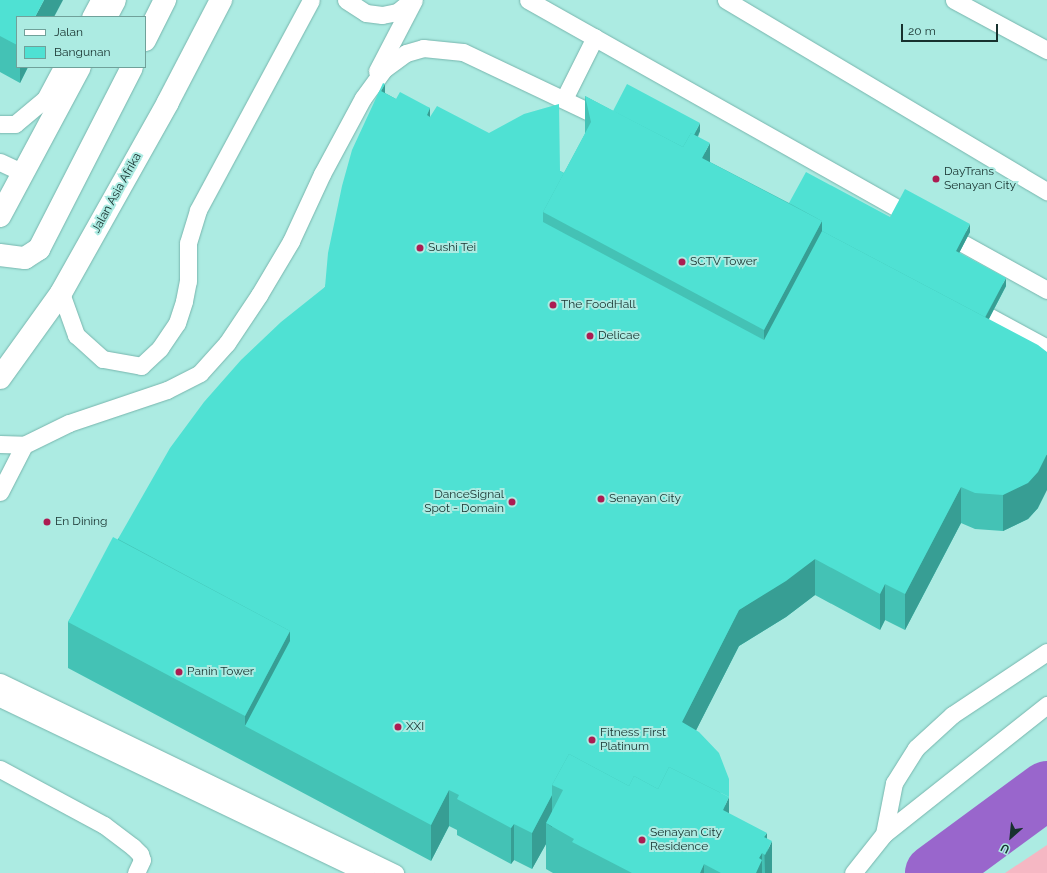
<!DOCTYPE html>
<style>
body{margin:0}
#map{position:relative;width:1047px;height:873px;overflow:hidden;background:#acebe2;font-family:Raleway,sans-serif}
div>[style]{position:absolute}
.green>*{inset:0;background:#f5b7c3}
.river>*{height:58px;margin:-29px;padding:0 29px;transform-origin:29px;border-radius:29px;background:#96c}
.roads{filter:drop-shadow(0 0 1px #77b5ad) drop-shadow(0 0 1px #77b5ad)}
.lane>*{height:17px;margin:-8.5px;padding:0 8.5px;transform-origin:8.5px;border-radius:8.5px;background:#fff}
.primary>*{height:22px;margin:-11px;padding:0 11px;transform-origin:11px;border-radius:11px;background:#fff}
.wall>*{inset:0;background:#44c2b5}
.shaded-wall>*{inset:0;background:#379e94}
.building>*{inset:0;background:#4fe1d3}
.dots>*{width:11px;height:11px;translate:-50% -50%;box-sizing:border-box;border:2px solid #acebe2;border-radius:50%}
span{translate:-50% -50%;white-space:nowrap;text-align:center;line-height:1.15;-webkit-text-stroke:4px #acebe2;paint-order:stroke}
.poi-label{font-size:12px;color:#17312e}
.left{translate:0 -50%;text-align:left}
.right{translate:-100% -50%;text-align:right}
.street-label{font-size:12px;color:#17312e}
.legend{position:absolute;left:16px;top:16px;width:130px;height:52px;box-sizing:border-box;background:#acebe2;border:1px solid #70a19a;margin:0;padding:5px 7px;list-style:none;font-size:12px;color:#17312e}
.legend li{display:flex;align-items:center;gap:8px;height:20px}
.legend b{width:20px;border:1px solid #70a19a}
.north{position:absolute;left:991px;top:817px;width:40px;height:40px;-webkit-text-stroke:3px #acebe2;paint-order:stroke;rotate:207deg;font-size:11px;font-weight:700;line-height:16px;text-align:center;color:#17312e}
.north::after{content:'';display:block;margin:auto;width:14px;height:18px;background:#17312e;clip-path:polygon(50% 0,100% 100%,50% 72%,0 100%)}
.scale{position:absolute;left:901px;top:24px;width:97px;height:18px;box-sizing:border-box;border:2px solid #17312e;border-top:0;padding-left:5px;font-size:12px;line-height:14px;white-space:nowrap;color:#17312e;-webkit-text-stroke:3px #acebe2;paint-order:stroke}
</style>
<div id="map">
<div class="green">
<i style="clip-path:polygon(1047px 845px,1047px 873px,1005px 873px)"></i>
</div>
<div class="river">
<i style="left:934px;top:873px;width:140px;rotate:-36.3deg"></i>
</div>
<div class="roads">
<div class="lane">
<i style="left:346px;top:0;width:24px;rotate:33deg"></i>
<i style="left:366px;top:13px;width:16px;rotate:7deg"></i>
<i style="left:382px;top:15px;width:15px;rotate:-11deg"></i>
<i style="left:397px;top:12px;width:19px;rotate:-39deg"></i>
<i style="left:528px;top:0;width:426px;rotate:29.4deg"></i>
<i style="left:726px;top:0;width:374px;rotate:30.8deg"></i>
<i style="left:954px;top:0;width:106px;rotate:28.3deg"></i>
<i style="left:90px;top:17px;width:19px;rotate:-62deg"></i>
<i style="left:377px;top:71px;width:80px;rotate:-62.5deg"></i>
<i style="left:564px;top:99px;width:69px;rotate:-63.4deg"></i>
<i style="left:0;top:124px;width:15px"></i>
<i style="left:15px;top:124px;width:39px;rotate:-40deg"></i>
<i style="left:45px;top:99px;width:36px;rotate:-62deg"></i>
<i style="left:0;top:162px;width:26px;rotate:25deg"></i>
<i style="left:964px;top:244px;width:95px;rotate:29deg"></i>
<i style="left:61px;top:293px;width:45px;rotate:70.3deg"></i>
<i style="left:76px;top:335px;width:36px;rotate:42deg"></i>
<i style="left:103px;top:359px;width:39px;rotate:10deg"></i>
<i style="left:141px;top:366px;width:26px;rotate:-43deg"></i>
<i style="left:160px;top:348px;width:30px;rotate:-56deg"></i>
<i style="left:177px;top:323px;width:23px;rotate:-72deg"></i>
<i style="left:184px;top:301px;width:20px;rotate:-79deg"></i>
<i style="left:188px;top:281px;width:38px;rotate:-90deg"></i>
<i style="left:188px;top:243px;width:34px;rotate:-73deg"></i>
<i style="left:198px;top:210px;width:238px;rotate:-61.7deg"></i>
<i style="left:990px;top:317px;width:65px;rotate:28.5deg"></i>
<i style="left:0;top:444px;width:24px;rotate:2deg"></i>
<i style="left:24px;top:445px;width:50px;rotate:-26.1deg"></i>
<i style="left:69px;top:423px;width:103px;rotate:-18.6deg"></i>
<i style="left:167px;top:390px;width:37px;rotate:-27deg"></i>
<i style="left:200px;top:373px;width:40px;rotate:-48deg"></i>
<i style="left:227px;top:343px;width:58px;rotate:-56.3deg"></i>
<i style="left:259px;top:295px;width:63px;rotate:-59.3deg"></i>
<i style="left:291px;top:241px;width:74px;rotate:-65.2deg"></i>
<i style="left:322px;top:174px;width:86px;rotate:-61.7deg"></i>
<i style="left:363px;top:98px;width:36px;rotate:-54deg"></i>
<i style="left:384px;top:69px;width:27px;rotate:-36deg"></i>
<i style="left:406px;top:53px;width:18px;rotate:-16deg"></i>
<i style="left:423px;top:48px;width:40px;rotate:5.7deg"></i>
<i style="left:463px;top:52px;width:158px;rotate:25.4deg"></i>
<i style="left:0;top:492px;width:53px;rotate:-62.9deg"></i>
<i style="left:0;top:682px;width:439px;rotate:25.8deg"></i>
<i style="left:0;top:698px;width:406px;rotate:25.6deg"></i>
<i style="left:0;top:769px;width:118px;rotate:28.3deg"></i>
<i style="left:104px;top:825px;width:36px;rotate:37deg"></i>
<i style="left:133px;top:847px;width:10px;rotate:45deg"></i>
<i style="left:140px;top:854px;width:6px;rotate:72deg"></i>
<i style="left:142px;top:860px;width:14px;rotate:115deg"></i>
<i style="left:884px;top:834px;width:52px;rotate:-78.9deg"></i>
<i style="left:894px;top:783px;width:41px;rotate:-57.8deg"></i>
<i style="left:916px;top:748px;width:49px;rotate:-42.5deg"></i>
<i style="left:952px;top:715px;width:114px;rotate:-33.6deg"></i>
<i style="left:853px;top:873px;width:50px;rotate:-51.5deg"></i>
<i style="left:884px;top:834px;width:208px;rotate:-38.4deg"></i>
</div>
<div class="primary">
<i style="left:106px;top:17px;width:19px;rotate:-62deg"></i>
<i style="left:145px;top:40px;width:45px;rotate:-63.4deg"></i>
<i style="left:0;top:216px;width:169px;rotate:-61.8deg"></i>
<i style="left:0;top:255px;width:25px;rotate:7deg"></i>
<i style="left:25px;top:258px;width:17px;rotate:-33deg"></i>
<i style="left:39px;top:249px;width:204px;rotate:-62.9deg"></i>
<i style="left:0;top:378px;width:105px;rotate:-54.3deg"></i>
<i style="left:61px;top:293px;width:219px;rotate:-60.7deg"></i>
<i style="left:168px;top:102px;width:115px;rotate:-62.5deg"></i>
</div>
</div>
<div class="wall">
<i style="clip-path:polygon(0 0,17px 17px,17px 67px,28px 67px,20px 83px,0 72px)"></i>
<i style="clip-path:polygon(385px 93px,396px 99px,430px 108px,430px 117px,560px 171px,564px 173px,585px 134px,585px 96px,613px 111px,700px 131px,698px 137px,710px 162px,789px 203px,890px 217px,970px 232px,959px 253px,1006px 286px,989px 319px,1038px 508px,1028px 519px,1003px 531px,975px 529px,961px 523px,905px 630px,885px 620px,880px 630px,815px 595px,786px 617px,739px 646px,696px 730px,729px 814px,767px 838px,772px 873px,553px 873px,546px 869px,546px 844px,532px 869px,514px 860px,511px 864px,457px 835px,457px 830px,449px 826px,431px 861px,68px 668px,68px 622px,118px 539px,325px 287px)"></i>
</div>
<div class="shaded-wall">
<i style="clip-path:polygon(44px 0,63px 0,54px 17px,35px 17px)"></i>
<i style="clip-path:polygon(20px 67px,28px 67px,20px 83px)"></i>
<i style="clip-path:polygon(385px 84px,385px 120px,381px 91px)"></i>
<i style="clip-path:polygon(430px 108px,430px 144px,427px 115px)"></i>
<i style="clip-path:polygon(700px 123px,700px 131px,672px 187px,672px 178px)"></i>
<i style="clip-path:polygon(710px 143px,710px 189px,702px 158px)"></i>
<i style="clip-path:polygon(822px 221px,822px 267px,764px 376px,764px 330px)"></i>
<i style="clip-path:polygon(970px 224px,970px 232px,956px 259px,956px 251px)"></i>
<i style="clip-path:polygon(1006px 278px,1006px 286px,974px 347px,974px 339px)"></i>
<i style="clip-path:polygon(1047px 454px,1047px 490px,1038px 508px,1028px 519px,1003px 531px,1003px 495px)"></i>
<i style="clip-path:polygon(961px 487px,961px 523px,905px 630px,905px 594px)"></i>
<i style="clip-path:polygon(815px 559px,815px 595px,786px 617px,739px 646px,682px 758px,682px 722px,739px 610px)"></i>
<i style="clip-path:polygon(885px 584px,885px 620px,880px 630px,880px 594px)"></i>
<i style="clip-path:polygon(290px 631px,290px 677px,245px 726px,245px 762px,245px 716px)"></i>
<i style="clip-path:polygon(449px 790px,449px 826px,431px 861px,431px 825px)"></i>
<i style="clip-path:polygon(552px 795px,552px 827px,546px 823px,546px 844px,532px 869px,532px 833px)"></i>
<i style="clip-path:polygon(729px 797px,729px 843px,723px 810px)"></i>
<i style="clip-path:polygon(514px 824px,514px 860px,511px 864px,511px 828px)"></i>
<i style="clip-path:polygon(767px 833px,767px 852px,772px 841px,772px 873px,765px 873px,764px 837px)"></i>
<i style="clip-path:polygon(762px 853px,762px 861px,762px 860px,762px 873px,756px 873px,759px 858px)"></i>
<i style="clip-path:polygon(704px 864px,704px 873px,700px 873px)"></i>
</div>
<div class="building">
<i style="clip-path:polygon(0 0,44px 0,35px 17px,17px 17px,17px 45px,0 36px)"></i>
<i style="clip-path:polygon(383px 83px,385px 84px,381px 91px,396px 99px,400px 92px,430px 108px,427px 115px,430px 117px,437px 106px,489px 133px,524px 114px,559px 104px,560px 171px,564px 173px,543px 212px,543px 222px,764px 340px,822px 231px,1038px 345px,1047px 352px,1047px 454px,1038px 472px,1028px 483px,1003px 495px,975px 493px,961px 487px,905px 594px,885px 584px,880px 594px,815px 559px,786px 581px,739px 610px,682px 722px,699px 732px,719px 753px,729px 779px,729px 797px,669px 767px,658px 789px,634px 776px,629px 786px,569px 754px,552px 785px,552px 795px,532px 833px,514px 824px,511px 828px,457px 799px,459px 795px,449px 790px,431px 825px,245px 726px,290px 641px,290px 631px,118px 539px,170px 448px,204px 402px,241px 360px,281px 322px,325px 287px,328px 253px,342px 186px,352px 150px)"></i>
<i style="clip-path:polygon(627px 84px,700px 123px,694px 135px,691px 133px,683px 147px,613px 111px)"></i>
<i style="clip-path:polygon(585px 96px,683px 147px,691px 133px,710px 143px,702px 158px,822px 221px,764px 330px,543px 212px,591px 122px)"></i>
<i style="clip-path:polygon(806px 172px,890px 217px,905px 189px,970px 224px,956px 251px,1006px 278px,985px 317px,822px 231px,822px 221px,789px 203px)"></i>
<i style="clip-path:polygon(113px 537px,290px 631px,245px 716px,68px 622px)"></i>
<i style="clip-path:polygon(569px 754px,629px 786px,634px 776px,658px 789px,669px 767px,729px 797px,723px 810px,767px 833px,764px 837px,772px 841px,765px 855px,762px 853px,759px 858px,762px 860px,756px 873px,721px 873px,704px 864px,700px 873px,632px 873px,572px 842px,574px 839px,546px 823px,563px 790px,552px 785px)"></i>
</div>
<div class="dots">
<i style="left:936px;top:179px;background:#ac1c52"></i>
<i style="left:420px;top:248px;background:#ac1c52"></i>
<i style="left:682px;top:262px;background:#ac1c52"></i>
<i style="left:553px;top:305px;background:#ac1c52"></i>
<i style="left:590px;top:336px;background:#ac1c52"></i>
<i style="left:601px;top:499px;background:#ac1c52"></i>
<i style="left:512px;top:502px;background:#ac1c52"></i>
<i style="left:47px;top:522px;background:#ac1c52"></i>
<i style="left:179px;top:672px;background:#ac1c52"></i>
<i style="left:398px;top:727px;background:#ac1c52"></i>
<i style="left:592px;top:740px;background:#ac1c52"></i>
<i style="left:642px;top:840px;background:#ac1c52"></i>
</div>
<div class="poi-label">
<span class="left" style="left:944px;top:179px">DayTrans<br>Senayan City</span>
<span class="left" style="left:428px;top:248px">Sushi Tei</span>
<span class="left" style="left:690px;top:262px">SCTV Tower</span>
<span class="left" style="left:561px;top:305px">The FoodHall</span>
<span class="left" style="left:598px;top:336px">Delicae</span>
<span class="right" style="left:504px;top:502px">DanceSignal<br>Spot - Domain</span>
<span class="left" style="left:609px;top:499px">Senayan City</span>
<span class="left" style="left:55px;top:522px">En Dining</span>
<span class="left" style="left:187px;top:672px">Panin Tower</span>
<span class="left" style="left:406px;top:727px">XXI</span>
<span class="left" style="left:600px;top:740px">Fitness First<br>Platinum</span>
<span class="left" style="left:650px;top:840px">Senayan City<br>Residence</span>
</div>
<div class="street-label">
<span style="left:117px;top:193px;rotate:-61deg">Jalan Asia Afrika</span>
</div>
<ul class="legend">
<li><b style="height:5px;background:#fff"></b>Jalan</li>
<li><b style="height:11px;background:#4fe1d3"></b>Bangunan</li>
</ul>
<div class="north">U</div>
<div class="scale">20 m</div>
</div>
